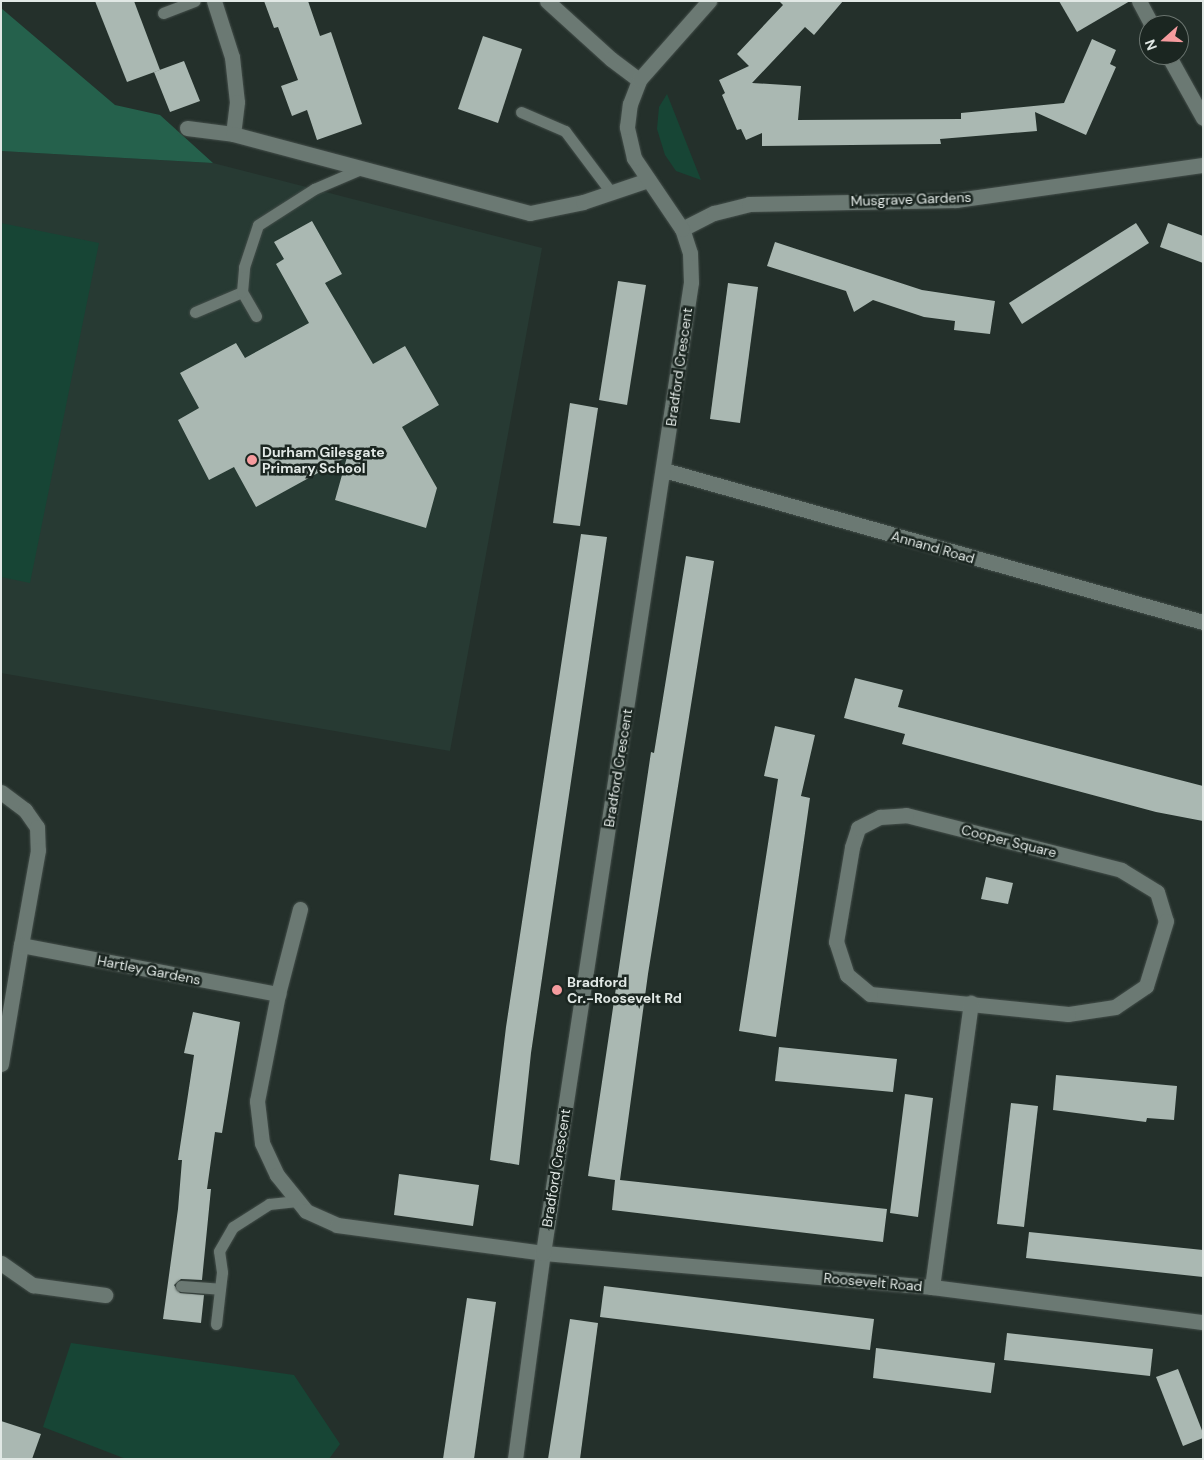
<!DOCTYPE html>
<style>
body{margin:0}
#map{position:relative;width:1204px;height:1460px;overflow:hidden;background:#24302b;font-family:"DM Sans",sans-serif}
div>[style]{position:absolute}
.built>*{inset:0;background:#273a33}
.green>*{inset:0;background:#174535}
.forest>*{inset:0;background:#25614c}
.building>*{inset:0;background:#aab8b2}
.roads{filter:drop-shadow(0 0 1px #444e4a) drop-shadow(0 0 1px #444e4a)}
.lane>*{height:11px;margin:-5.5px;padding:0 5.5px;transform-origin:5.5px;border-radius:5.5px;background:#6b7973}
.street>*{height:15px;margin:-7.5px;padding:0 7.5px;transform-origin:7.5px;border-radius:7.5px;background:#6b7973}
.dots>*{width:14px;height:14px;translate:-50% -50%;box-sizing:border-box;border:2px solid #1b2621;border-radius:50%}
span{translate:-50% -50%;white-space:nowrap;text-align:center;line-height:1.15;-webkit-text-stroke:5px #1b2621;paint-order:stroke}
.street-label{font-size:14px;color:#e1e8e5}
.poi-label{font-size:14px;color:#e1e8e5;font-weight:700}
.left{translate:0 -50%;text-align:left}
.frame{position:absolute;inset:0;border:2px solid #e1e8e5;pointer-events:none}
.north{position:absolute;left:1139px;top:15px;width:50px;height:50px;box-sizing:border-box;background:#1b2621;border:1px solid #6a746f;border-radius:50%;rotate:250deg;font-size:14px;font-weight:700;line-height:20px;text-align:center;color:#e1e8e5}
.north::after{content:'';display:block;margin:auto;width:18px;height:22px;background:#f59b9e;clip-path:polygon(50% 0,100% 100%,50% 72%,0 100%)}
</style>
<div id="map">
<div class="built">
<i style="clip-path:polygon(1px 151px,213px 163px,542px 248px,450px 751px,1px 673px)"></i>
</div>
<div class="green">
<i style="clip-path:polygon(667px 94px,701px 180px,676px 171px,665px 155px,657px 129px,659px 107px)"></i>
<i style="clip-path:polygon(1px 223px,99px 243px,30px 583px,1px 577px)"></i>
<i style="clip-path:polygon(71px 1343px,294px 1375px,340px 1444px,329px 1459px,126px 1459px,43px 1427px)"></i>
</div>
<div class="forest">
<i style="clip-path:polygon(1px 8px,115px 105px,160px 115px,213px 163px,1px 151px)"></i>
</div>
<div class="building">
<i style="clip-path:polygon(95px 1px,134px 1px,160px 70px,127px 82px)"></i>
<i style="clip-path:polygon(264px 1px,308px 1px,320px 36px,331px 32px,362px 124px,317px 140px,307px 110px,292px 116px,281px 86px,298px 80px,278px 27px,274px 28px)"></i>
<i style="clip-path:polygon(779px 1px,843px 1px,814px 35px,805px 27px,752px 83px,801px 86px,798px 120px,961px 119px,961px 113px,1064px 103px,1092px 39px,1116px 50px,1110px 64px,1116px 67px,1086px 135px,1035px 112px,1037px 131px,940px 139px,941px 144px,762px 146px,762px 133px,746px 140px,741px 129px,737px 130px,722px 95px,725px 93px,719px 80px,749px 66px,737px 54px,783px 5px)"></i>
<i style="clip-path:polygon(1059px 1px,1130px 1px,1077px 32px)"></i>
<i style="clip-path:polygon(483px 36px,522px 49px,498px 123px,458px 109px)"></i>
<i style="clip-path:polygon(184px 61px,200px 101px,170px 112px,154px 72px)"></i>
<i style="clip-path:polygon(312px 221px,342px 274px,325px 283px,373px 364px,405px 346px,439px 405px,402px 427px,437px 488px,426px 528px,335px 500px,347px 457px,256px 507px,234px 467px,209px 480px,178px 420px,199px 408px,180px 373px,236px 343px,245px 358px,309px 323px,276px 264px,284px 259px,274px 242px)"></i>
<i style="clip-path:polygon(1136px 223px,1149px 243px,1022px 324px,1009px 303px)"></i>
<i style="clip-path:polygon(1168px 223px,1203px 236px,1203px 263px,1160px 247px)"></i>
<i style="clip-path:polygon(775px 242px,922px 290px,995px 301px,990px 334px,954px 330px,955px 321px,924px 317px,873px 300px,854px 312px,846px 291px,767px 266px)"></i>
<i style="clip-path:polygon(618px 281px,646px 285px,627px 405px,599px 400px)"></i>
<i style="clip-path:polygon(728px 283px,758px 287px,740px 423px,710px 419px)"></i>
<i style="clip-path:polygon(570px 403px,598px 408px,580px 526px,553px 523px)"></i>
<i style="clip-path:polygon(581px 534px,607px 537px,531px 1053px,519px 1165px,490px 1160px,506px 1027px)"></i>
<i style="clip-path:polygon(686px 556px,714px 561px,648px 974px,620px 1180px,887px 1209px,883px 1242px,612px 1210px,615px 1180px,588px 1176px,651px 752px,654px 753px)"></i>
<i style="clip-path:polygon(855px 678px,903px 690px,898px 707px,1203px 786px,1203px 821px,1156px 812px,902px 744px,905px 734px,844px 718px)"></i>
<i style="clip-path:polygon(775px 726px,815px 735px,801px 796px,810px 798px,776px 1037px,739px 1031px,778px 779px,764px 776px)"></i>
<i style="clip-path:polygon(986px 877px,1013px 883px,1008px 904px,981px 899px)"></i>
<i style="clip-path:polygon(193px 1012px,240px 1022px,222px 1133px,215px 1132px,207px 1189px,211px 1189px,202px 1280px,181px 1279px,174px 1285px,180px 1293px,204px 1295px,201px 1323px,163px 1319px,178px 1209px,182px 1160px,178px 1160px,194px 1055px,184px 1053px)"></i>
<i style="clip-path:polygon(779px 1047px,897px 1059px,893px 1092px,775px 1081px)"></i>
<i style="clip-path:polygon(1056px 1075px,1177px 1086px,1174px 1120px,1147px 1118px,1146px 1122px,1053px 1110px)"></i>
<i style="clip-path:polygon(905px 1094px,933px 1098px,918px 1217px,890px 1213px)"></i>
<i style="clip-path:polygon(1011px 1103px,1038px 1106px,1024px 1227px,997px 1224px)"></i>
<i style="clip-path:polygon(399px 1174px,479px 1185px,473px 1226px,394px 1215px)"></i>
<i style="clip-path:polygon(1029px 1232px,1203px 1250px,1203px 1277px,1026px 1258px)"></i>
<i style="clip-path:polygon(604px 1286px,874px 1319px,870px 1350px,600px 1317px)"></i>
<i style="clip-path:polygon(467px 1298px,496px 1302px,474px 1459px,443px 1459px)"></i>
<i style="clip-path:polygon(570px 1319px,598px 1323px,580px 1459px,548px 1459px)"></i>
<i style="clip-path:polygon(1007px 1333px,1153px 1349px,1150px 1376px,1004px 1360px)"></i>
<i style="clip-path:polygon(876px 1348px,995px 1363px,991px 1393px,873px 1378px)"></i>
<i style="clip-path:polygon(1178px 1369px,1203px 1433px,1203px 1438px,1183px 1446px,1156px 1377px)"></i>
<i style="clip-path:polygon(1px 1421px,41px 1434px,32px 1459px,1px 1459px)"></i>
</div>
<div class="roads">
<div class="lane">
<i style="left:163px;top:13px;width:34px;rotate:-21deg"></i>
<i style="left:521px;top:112px;width:48px;rotate:23.4deg"></i>
<i style="left:565px;top:131px;width:75px;rotate:53.1deg"></i>
<i style="left:195px;top:312px;width:51px;rotate:-23.1deg"></i>
<i style="left:256px;top:316px;width:28px;rotate:-120deg"></i>
<i style="left:242px;top:292px;width:25px;rotate:-85deg"></i>
<i style="left:244px;top:267px;width:44px;rotate:-71.6deg"></i>
<i style="left:258px;top:225px;width:67px;rotate:-32.7deg"></i>
<i style="left:314px;top:189px;width:53px;rotate:-23.2deg"></i>
<i style="left:181px;top:1286px;width:39px;rotate:4deg"></i>
<i style="left:216px;top:1324px;width:52px;rotate:-83.4deg"></i>
<i style="left:222px;top:1272px;width:21px;rotate:-98deg"></i>
<i style="left:219px;top:1251px;width:28px;rotate:-60deg"></i>
<i style="left:233px;top:1227px;width:43px;rotate:-32.6deg"></i>
<i style="left:269px;top:1204px;width:28px;rotate:-6deg"></i>
</div>
<div class="street">
<i style="left:214px;top:1px;width:59px;rotate:72.2deg"></i>
<i style="left:232px;top:57px;width:45px;rotate:83.7deg"></i>
<i style="left:237px;top:102px;width:32px;rotate:97deg"></i>
<i style="left:547px;top:1px;width:86px;rotate:42.2deg"></i>
<i style="left:611px;top:59px;width:35px;rotate:37deg"></i>
<i style="left:1139px;top:1px;width:27px;rotate:62deg"></i>
<i style="left:1168px;top:55px;width:72px;rotate:60.9deg"></i>
<i style="left:187px;top:128px;width:46px;rotate:7.4deg"></i>
<i style="left:233px;top:134px;width:307px;rotate:14.9deg"></i>
<i style="left:530px;top:213px;width:54px;rotate:-11.7deg"></i>
<i style="left:583px;top:202px;width:69px;rotate:-18.7deg"></i>
<i style="left:682px;top:229px;width:36px;rotate:-27deg"></i>
<i style="left:714px;top:213px;width:36px;rotate:-14deg"></i>
<i style="left:749px;top:204px;width:207px;rotate:-1.1deg"></i>
<i style="left:956px;top:200px;width:249px;rotate:-8.1deg"></i>
<i style="left:664px;top:470px;width:560px;rotate:15.75deg"></i>
<i style="left:1px;top:792px;width:30px;rotate:37deg"></i>
<i style="left:25px;top:810px;width:21px;rotate:55deg"></i>
<i style="left:37px;top:827px;width:23px;rotate:88deg"></i>
<i style="left:38px;top:850px;width:97px;rotate:100.1deg"></i>
<i style="left:906px;top:815px;width:222px;rotate:14.3deg"></i>
<i style="left:1121px;top:870px;width:42px;rotate:31.4deg"></i>
<i style="left:1157px;top:892px;width:30px;rotate:73deg"></i>
<i style="left:1166px;top:921px;width:68px;rotate:107.1deg"></i>
<i style="left:1146px;top:986px;width:37px;rotate:146deg"></i>
<i style="left:1115px;top:1007px;width:48px;rotate:171.5deg"></i>
<i style="left:1068px;top:1014px;width:199px;rotate:-174.2deg"></i>
<i style="left:870px;top:994px;width:30px;rotate:-140deg"></i>
<i style="left:847px;top:975px;width:35px;rotate:-108deg"></i>
<i style="left:836px;top:942px;width:96px;rotate:-80.4deg"></i>
<i style="left:852px;top:847px;width:20px;rotate:-72deg"></i>
<i style="left:858px;top:828px;width:25px;rotate:-27deg"></i>
<i style="left:880px;top:817px;width:26px;rotate:-4deg"></i>
<i style="left:300px;top:909px;width:88px;rotate:104.5deg"></i>
<i style="left:278px;top:994px;width:109px;rotate:101.1deg"></i>
<i style="left:257px;top:1101px;width:42px;rotate:83.2deg"></i>
<i style="left:262px;top:1143px;width:35px;rotate:65deg"></i>
<i style="left:277px;top:1175px;width:46px;rotate:51.1deg"></i>
<i style="left:306px;top:1211px;width:34px;rotate:24deg"></i>
<i style="left:337px;top:1225px;width:208px;rotate:7.7deg"></i>
<i style="left:543px;top:1253px;width:390px;rotate:5deg"></i>
<i style="left:932px;top:1287px;width:273px;rotate:7.4deg"></i>
<i style="left:1px;top:1064px;width:121px;rotate:-80.5deg"></i>
<i style="left:21px;top:945px;width:262px;rotate:10.8deg"></i>
<i style="left:1px;top:1263px;width:39px;rotate:35deg"></i>
<i style="left:33px;top:1285px;width:73px;rotate:7.9deg"></i>
<i style="left:932px;top:1287px;width:287px;rotate:-82.2deg"></i>
<i style="left:515px;top:1459px;width:208px;rotate:-82.3deg"></i>
<i style="left:543px;top:1253px;width:982px;rotate:-81.33deg"></i>
<i style="left:691px;top:282px;width:29px;rotate:-92deg"></i>
<i style="left:690px;top:253px;width:25px;rotate:-108deg"></i>
<i style="left:682px;top:229px;width:86px;rotate:-124.1deg"></i>
<i style="left:634px;top:158px;width:32px;rotate:-103deg"></i>
<i style="left:627px;top:127px;width:23px;rotate:-83deg"></i>
<i style="left:630px;top:104px;width:26px;rotate:-69deg"></i>
<i style="left:639px;top:80px;width:106px;rotate:-48.5deg"></i>
</div>
</div>
<div class="dots">
<i style="left:252px;top:460px;background:#f59b9e"></i>
<i style="left:557px;top:990px;background:#f59b9e"></i>
</div>
<div class="street-label">
<span style="left:911px;top:199px;rotate:-2deg">Musgrave Gardens</span>
<span style="left:679px;top:367px;rotate:-82deg">Bradford Crescent</span>
<span style="left:933px;top:547px;rotate:16deg">Annand Road</span>
<span style="left:618px;top:768px;rotate:-81deg">Bradford Crescent</span>
<span style="left:1009px;top:841px;rotate:14deg">Cooper Square</span>
<span style="left:149px;top:970px;rotate:11deg">Hartley Gardens</span>
<span style="left:556px;top:1168px;rotate:-81deg">Bradford Crescent</span>
<span style="left:873px;top:1282px;rotate:5deg">Roosevelt Road</span>
</div>
<div class="poi-label">
<span class="left" style="left:262px;top:460px">Durham Gilesgate<br>Primary School</span>
<span class="left" style="left:567px;top:990px">Bradford<br>Cr.-Roosevelt Rd</span>
</div>
<div class="frame"></div>
<div class="north">N</div>
</div>
